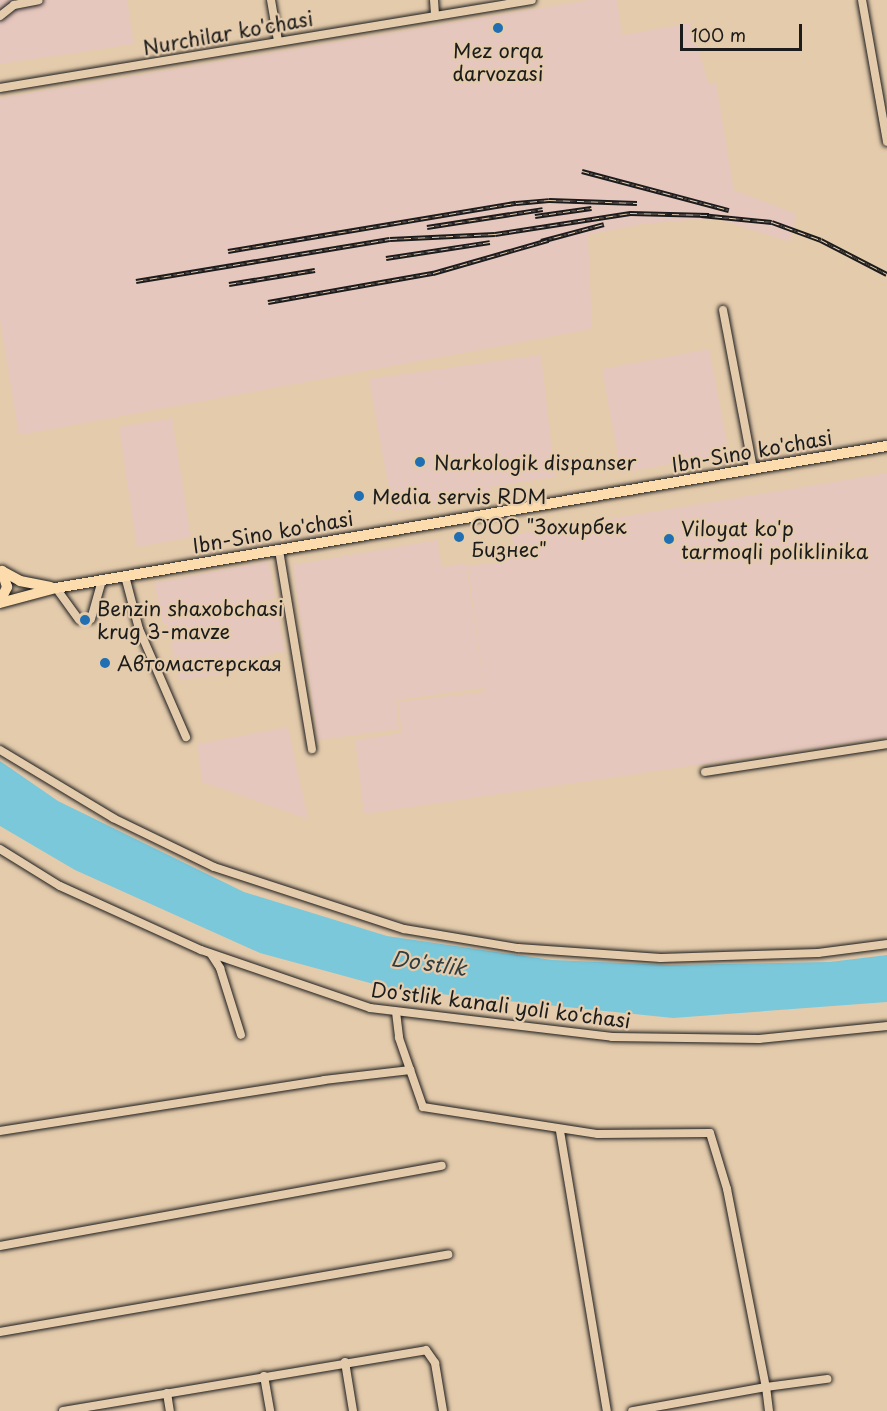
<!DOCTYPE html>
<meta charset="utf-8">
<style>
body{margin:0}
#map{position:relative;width:887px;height:1411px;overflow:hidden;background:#e4cbac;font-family:"Playpen Sans",sans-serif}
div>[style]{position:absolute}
.built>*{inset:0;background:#e6c7bd}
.water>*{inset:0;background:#7bc8da}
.roads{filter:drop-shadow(0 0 2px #1c1c1c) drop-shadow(0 0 2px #1c1c1c)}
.minor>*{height:8px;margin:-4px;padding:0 4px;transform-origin:4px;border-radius:4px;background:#e4cbac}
.major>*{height:10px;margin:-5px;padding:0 5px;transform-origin:5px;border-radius:5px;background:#fcdcac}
.rail>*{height:4.5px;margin-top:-2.25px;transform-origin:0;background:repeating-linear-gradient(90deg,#e4cbac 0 7px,#1c1c1c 0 14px);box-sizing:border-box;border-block:2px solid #1c1c1c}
.dots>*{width:16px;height:16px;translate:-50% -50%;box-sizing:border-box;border:3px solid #e4cbac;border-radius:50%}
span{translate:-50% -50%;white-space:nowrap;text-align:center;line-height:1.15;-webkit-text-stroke:4.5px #e4cbac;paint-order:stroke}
.street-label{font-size:20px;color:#1c1c1c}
.poi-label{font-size:20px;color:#1c1c1c}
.left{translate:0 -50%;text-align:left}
.water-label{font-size:21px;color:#2f3e42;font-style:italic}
.scale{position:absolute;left:680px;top:24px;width:122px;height:27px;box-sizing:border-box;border:3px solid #1c1c1c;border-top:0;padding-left:8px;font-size:18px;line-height:21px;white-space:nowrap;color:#1c1c1c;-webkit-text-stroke:4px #e4cbac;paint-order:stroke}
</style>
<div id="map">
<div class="built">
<i style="clip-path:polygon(0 0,127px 0,134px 44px,0 64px)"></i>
<i style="clip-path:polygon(589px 0,617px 0,622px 35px,691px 23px,708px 83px,716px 83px,734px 190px,796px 214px,790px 242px,715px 218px,642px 224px,588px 235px,592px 329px,19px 435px,0 320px,0 98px)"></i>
<i style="clip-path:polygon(709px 349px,729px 453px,621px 473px,602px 369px)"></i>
<i style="clip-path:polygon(541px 355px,555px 477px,490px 487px,490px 496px,393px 511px,369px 379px)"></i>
<i style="clip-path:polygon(172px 418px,191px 537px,137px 547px,119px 427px)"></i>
<i style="clip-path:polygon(887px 473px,887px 737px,364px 814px,355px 740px,402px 733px,398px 702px,485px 692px,468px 566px,501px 562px,499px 546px,513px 544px,512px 535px)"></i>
<i style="clip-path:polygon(437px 540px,442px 567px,466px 563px,484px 688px,396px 700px,399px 729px,318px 740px,293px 565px)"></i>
<i style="clip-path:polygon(269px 561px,275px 598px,199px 616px,275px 602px,285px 651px,234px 663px,234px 673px,179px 680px,167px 623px,163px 623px,154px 583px)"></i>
<i style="clip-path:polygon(288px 727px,308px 819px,202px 782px,197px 744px)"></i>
</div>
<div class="water">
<i style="clip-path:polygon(0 761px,58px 801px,244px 892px,387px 936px,552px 960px,669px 965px,830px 962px,887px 955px,887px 1002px,673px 1018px,392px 989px,260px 953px,75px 870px,0 826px)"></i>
</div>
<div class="roads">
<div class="minor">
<i style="left:271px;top:0;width:42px;rotate:80.3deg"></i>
<i style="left:434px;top:0;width:16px;rotate:86deg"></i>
<i style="left:862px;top:0;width:144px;rotate:80deg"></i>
<i style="left:0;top:16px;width:18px;rotate:-38deg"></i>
<i style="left:14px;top:5px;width:25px;rotate:-11deg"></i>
<i style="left:0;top:88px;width:539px;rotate:-9.39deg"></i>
<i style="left:723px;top:310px;width:162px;rotate:79.3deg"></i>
<i style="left:279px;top:550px;width:202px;rotate:80.6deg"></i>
<i style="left:125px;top:576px;width:55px;rotate:75.2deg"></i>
<i style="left:139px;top:629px;width:118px;rotate:66.5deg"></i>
<i style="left:56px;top:588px;width:39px;rotate:54deg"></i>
<i style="left:91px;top:619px;width:41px;rotate:-74.2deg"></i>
<i style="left:0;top:750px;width:132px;rotate:31deg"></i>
<i style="left:113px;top:818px;width:112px;rotate:25.9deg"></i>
<i style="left:214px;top:867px;width:200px;rotate:18.1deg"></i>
<i style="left:404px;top:929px;width:116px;rotate:9.5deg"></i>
<i style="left:518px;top:948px;width:143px;rotate:4deg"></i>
<i style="left:661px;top:958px;width:157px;rotate:-1.8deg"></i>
<i style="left:818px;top:953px;width:70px;rotate:-7.4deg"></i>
<i style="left:705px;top:772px;width:184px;rotate:-8.7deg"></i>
<i style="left:0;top:849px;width:70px;rotate:31.7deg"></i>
<i style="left:60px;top:886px;width:155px;rotate:24.4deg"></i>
<i style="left:201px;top:950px;width:179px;rotate:18.9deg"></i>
<i style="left:370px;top:1008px;width:244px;rotate:6.8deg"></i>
<i style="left:612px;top:1037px;width:147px;rotate:0.8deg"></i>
<i style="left:759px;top:1039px;width:129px;rotate:-5.8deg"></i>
<i style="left:211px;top:954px;width:17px;rotate:57deg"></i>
<i style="left:220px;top:968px;width:70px;rotate:72.6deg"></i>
<i style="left:396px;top:1012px;width:26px;rotate:83deg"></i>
<i style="left:399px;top:1038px;width:73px;rotate:70.8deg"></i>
<i style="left:423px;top:1107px;width:177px;rotate:8.8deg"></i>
<i style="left:598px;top:1134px;width:112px;rotate:-0.5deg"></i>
<i style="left:710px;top:1133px;width:59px;rotate:73.1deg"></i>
<i style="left:727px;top:1189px;width:202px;rotate:78.9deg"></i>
<i style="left:766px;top:1387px;width:136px;rotate:169.8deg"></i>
<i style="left:0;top:1131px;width:328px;rotate:-8.9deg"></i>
<i style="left:324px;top:1080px;width:87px;rotate:-6.6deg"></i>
<i style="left:560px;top:1131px;width:284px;rotate:80.5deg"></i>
<i style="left:0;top:1246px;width:449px;rotate:-10.3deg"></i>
<i style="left:0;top:1332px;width:455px;rotate:-9.8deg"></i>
<i style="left:345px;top:1362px;width:50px;rotate:80.7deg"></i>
<i style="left:264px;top:1376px;width:36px;rotate:80deg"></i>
<i style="left:167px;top:1393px;width:18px;rotate:81deg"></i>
<i style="left:63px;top:1411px;width:368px;rotate:-9.5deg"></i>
<i style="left:426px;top:1350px;width:16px;rotate:55deg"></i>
<i style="left:435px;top:1363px;width:49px;rotate:80.5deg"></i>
<i style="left:769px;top:1411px;width:24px;rotate:-97deg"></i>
<i style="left:766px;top:1387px;width:62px;rotate:-7.5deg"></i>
</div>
<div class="major">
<i style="left:4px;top:572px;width:18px;rotate:29deg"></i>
<i style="left:20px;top:581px;width:31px;rotate:11deg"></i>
<i style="left:0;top:601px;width:16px;rotate:-63deg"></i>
<i style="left:7px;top:587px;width:17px;rotate:-107deg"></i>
<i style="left:0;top:603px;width:58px;rotate:-15deg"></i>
<i style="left:56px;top:588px;width:843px;rotate:-9.7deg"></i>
</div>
</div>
<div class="rail">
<i style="left:582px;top:171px;width:152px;rotate:14.9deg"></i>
<i style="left:701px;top:215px;width:71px;rotate:5.6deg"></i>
<i style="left:772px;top:222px;width:52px;rotate:20.2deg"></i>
<i style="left:821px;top:240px;width:74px;rotate:27.3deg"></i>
<i style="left:535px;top:216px;width:57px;rotate:-8.1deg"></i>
<i style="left:427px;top:227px;width:117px;rotate:-8.8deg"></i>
<i style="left:541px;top:241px;width:65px;rotate:-15.1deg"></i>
<i style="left:228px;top:251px;width:292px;rotate:-9.5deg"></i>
<i style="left:516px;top:203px;width:33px;rotate:-5deg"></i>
<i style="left:549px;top:200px;width:88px;rotate:2deg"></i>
<i style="left:386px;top:258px;width:105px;rotate:-8.7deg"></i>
<i style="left:136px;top:281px;width:257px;rotate:-9.4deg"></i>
<i style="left:390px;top:239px;width:105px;rotate:-2.7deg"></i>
<i style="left:495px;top:234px;width:137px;rotate:-8.8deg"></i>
<i style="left:630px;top:213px;width:79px;rotate:1.5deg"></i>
<i style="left:229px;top:284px;width:87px;rotate:-9.2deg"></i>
<i style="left:268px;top:302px;width:168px;rotate:-10deg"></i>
<i style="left:433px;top:273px;width:120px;rotate:-16deg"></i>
</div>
<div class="dots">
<i style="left:498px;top:28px;background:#1f6fb2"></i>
<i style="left:420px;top:462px;background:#1f6fb2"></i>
<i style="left:359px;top:496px;background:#1f6fb2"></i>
<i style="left:459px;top:537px;background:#1f6fb2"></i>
<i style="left:669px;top:539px;background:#1f6fb2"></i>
<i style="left:85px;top:620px;background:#1f6fb2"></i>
<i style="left:105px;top:663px;background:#1f6fb2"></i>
</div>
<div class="street-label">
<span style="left:228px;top:33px;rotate:-10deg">Nurchilar ko'chasi</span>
<span style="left:752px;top:451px;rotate:-10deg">Ibn-Sino ko'chasi</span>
<span style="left:273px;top:532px;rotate:-10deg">Ibn-Sino ko'chasi</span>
<span style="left:501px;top:1005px;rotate:7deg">Do'stlik kanali yoli ko'chasi</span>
</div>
<div class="poi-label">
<span style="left:498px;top:62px">Mez orqa<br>darvozasi</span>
<span class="left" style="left:434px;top:462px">Narkologik dispanser</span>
<span class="left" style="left:372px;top:496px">Media servis RDM</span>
<span class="left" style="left:471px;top:538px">ООО "Зохирбек<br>Бизнес"</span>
<span class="left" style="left:681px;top:540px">Viloyat ko'p<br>tarmoqli poliklinika</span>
<span class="left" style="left:97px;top:620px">Benzin shaxobchasi<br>krug 3-mavze</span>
<span class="left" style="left:117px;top:663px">Автомастерская</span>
</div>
<div class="water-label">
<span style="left:429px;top:962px;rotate:8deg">Do'stlik</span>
</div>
<div class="scale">100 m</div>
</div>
